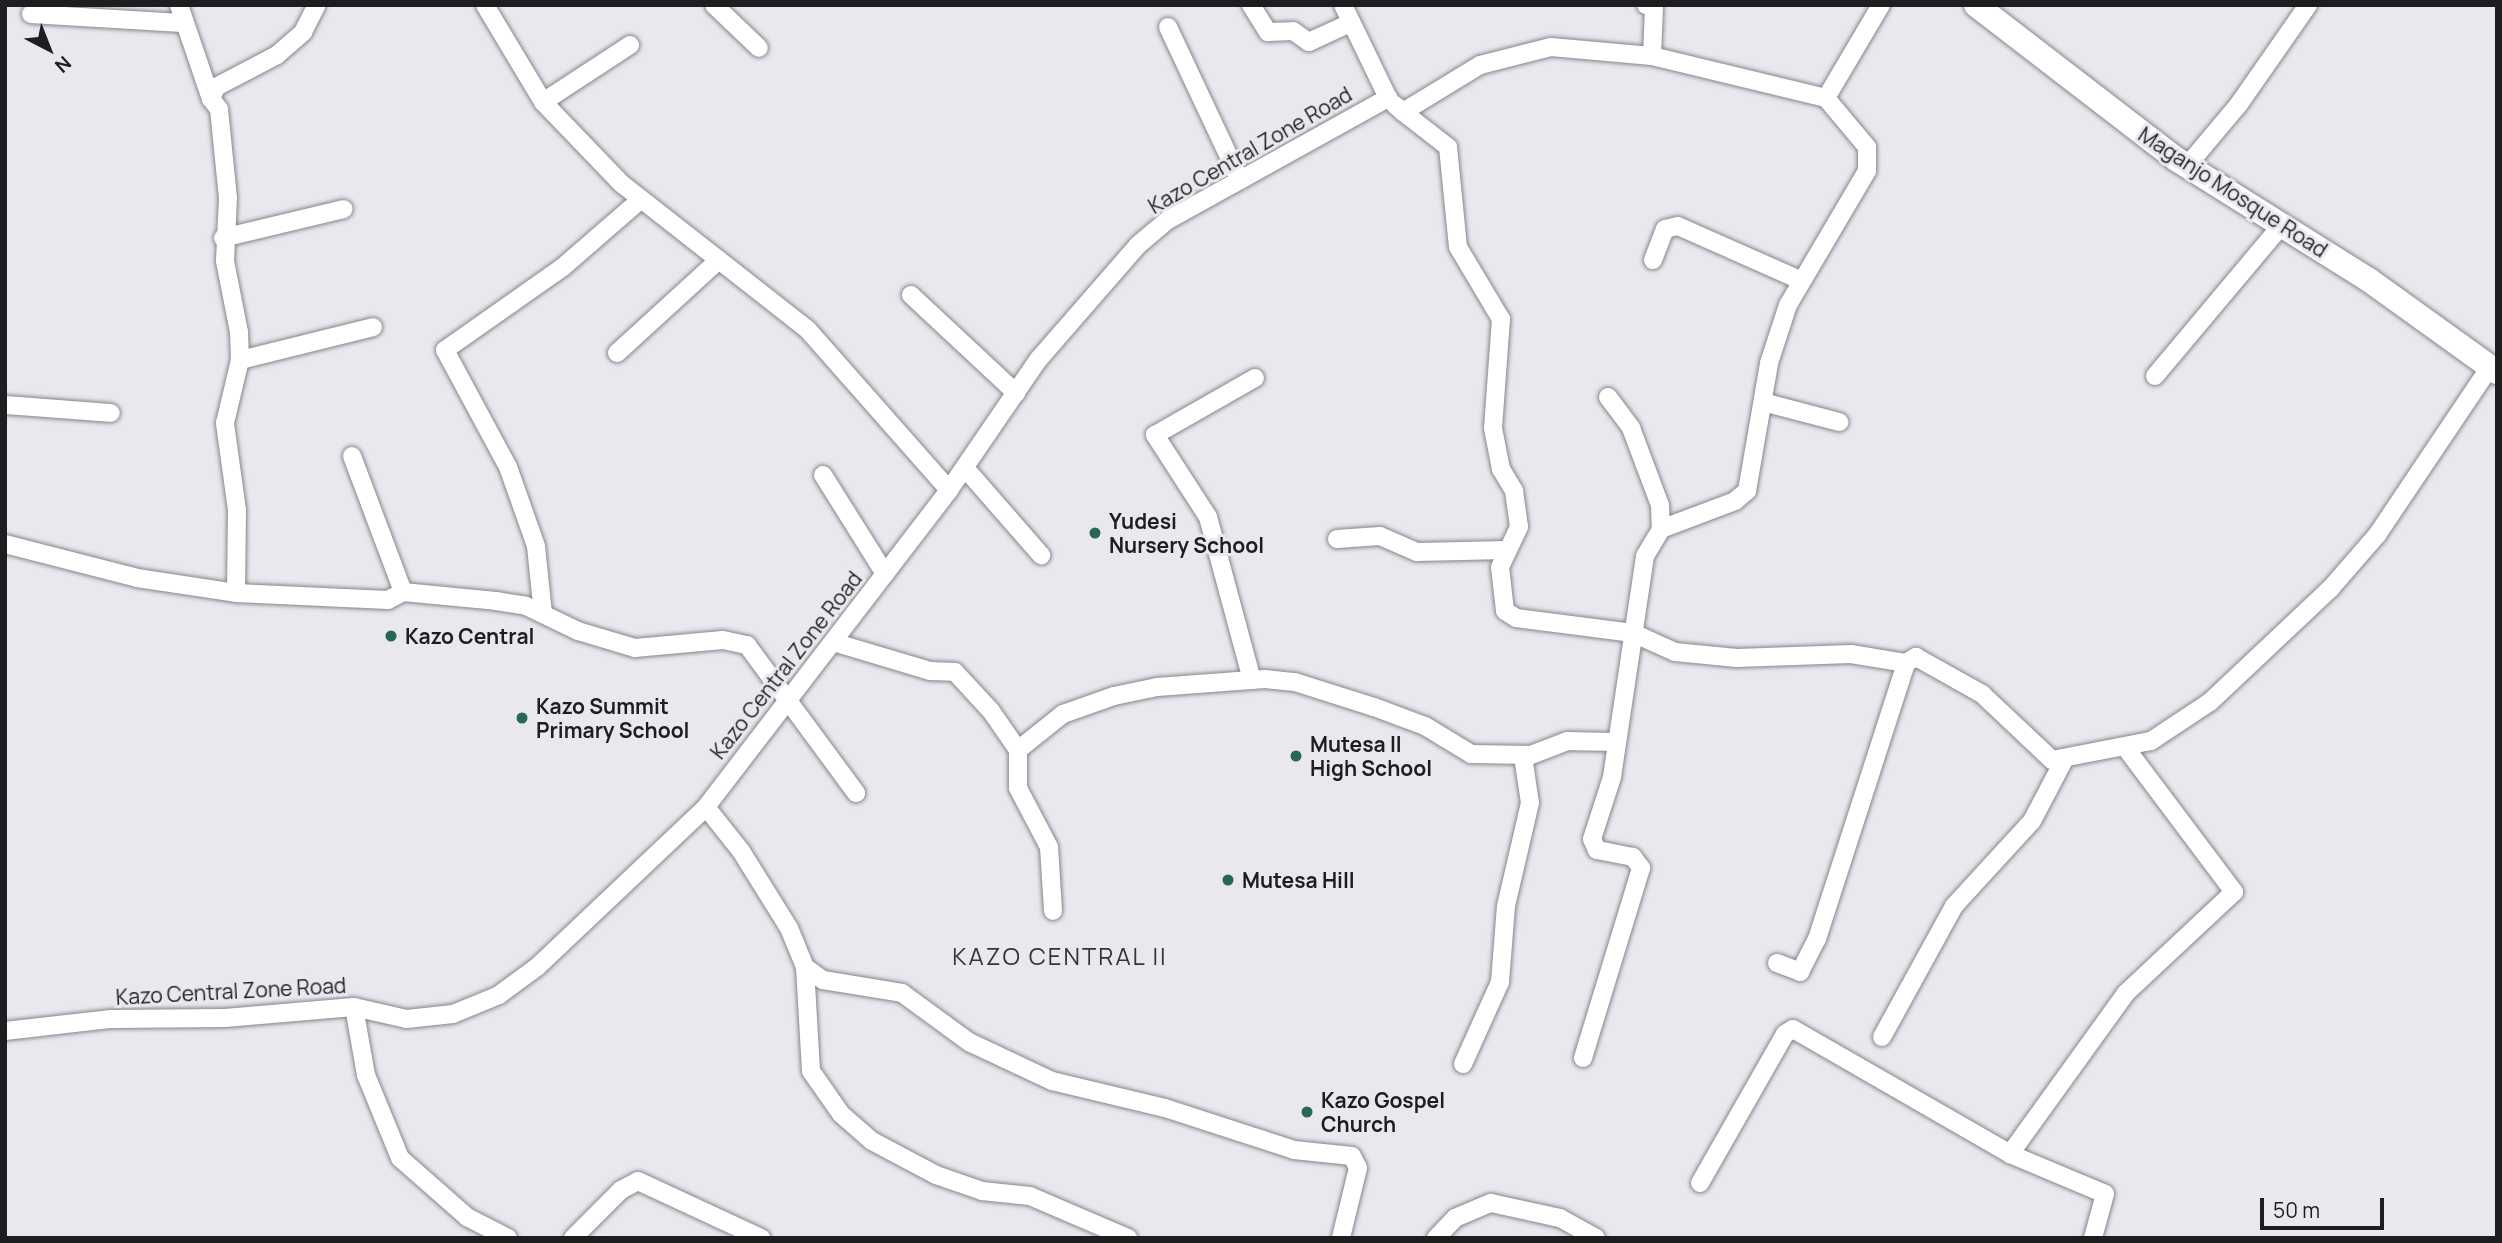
<!DOCTYPE html>
<style>
body{margin:0}
#map{position:relative;width:2502px;height:1243px;overflow:hidden;background:#eae8ef;font-family:Manrope,sans-serif}
div>[style]{position:absolute}
.roads{filter:drop-shadow(0 0 2px #87858b) drop-shadow(0 0 2px #87858b)}
.street>*{height:18px;margin:-9px;padding:0 9px;transform-origin:9px;border-radius:9px;background:#fff}
.secondary>*{height:24px;margin:-12px;padding:0 12px;transform-origin:12px;border-radius:12px;background:#fff}
.dots>*{width:19px;height:19px;translate:-50% -50%;box-sizing:border-box;border:4px solid #eae8ef;border-radius:50%}
span{translate:-50% -50%;white-space:nowrap;text-align:center;line-height:1.15;-webkit-text-stroke:6px #eae8ef;paint-order:stroke}
.street-label{font-size:21px;color:#1e1e20}
.poi-label{font-size:21px;color:#1e1e20;font-weight:700}
.left{translate:0 -50%;text-align:left}
.quarter-label{font-size:24px;color:#36343a;letter-spacing:2px}
.frame{position:absolute;inset:0;border:7px solid #1e1e20;pointer-events:none}
.north{position:absolute;left:14px;top:14px;width:70px;height:70px;-webkit-text-stroke:5px #eae8ef;paint-order:stroke;rotate:138deg;font-size:19px;font-weight:700;line-height:28px;text-align:center;color:#1e1e20}
.north::after{content:'';display:block;margin:auto;width:24px;height:32px;background:#1e1e20;clip-path:polygon(50% 0,100% 100%,50% 72%,0 100%)}
.scale{position:absolute;left:2260px;top:1198px;width:124px;height:32px;box-sizing:border-box;border:4px solid #1e1e20;border-top:0;padding-left:9px;font-size:21px;line-height:24px;white-space:nowrap;color:#1e1e20;-webkit-text-stroke:5px #eae8ef;paint-order:stroke}
</style>
<div id="map">
<div class="roads">
<div class="street">
<i style="left:179px;top:5px;width:99px;rotate:71.2deg"></i>
<i style="left:485px;top:5px;width:113px;rotate:59.1deg"></i>
<i style="left:543px;top:102px;width:114px;rotate:46.1deg"></i>
<i style="left:622px;top:184px;width:236px;rotate:38.1deg"></i>
<i style="left:808px;top:330px;width:213px;rotate:48.6deg"></i>
<i style="left:714px;top:5px;width:62px;rotate:43.7deg"></i>
<i style="left:1251px;top:5px;width:32px;rotate:58deg"></i>
<i style="left:1268px;top:32px;width:25px;rotate:-2deg"></i>
<i style="left:1293px;top:31px;width:19px;rotate:35deg"></i>
<i style="left:1309px;top:42px;width:45px;rotate:-24.9deg"></i>
<i style="left:1646px;top:5px;width:8px;rotate:14deg"></i>
<i style="left:1654px;top:7px;width:49px;rotate:92.3deg"></i>
<i style="left:31px;top:14px;width:151px;rotate:3.4deg"></i>
<i style="left:1168px;top:27px;width:169px;rotate:64.8deg"></i>
<i style="left:543px;top:102px;width:104px;rotate:-33.2deg"></i>
<i style="left:1395px;top:105px;width:11px;rotate:41deg"></i>
<i style="left:1403px;top:112px;width:90px;rotate:-31.4deg"></i>
<i style="left:1480px;top:65px;width:73px;rotate:-14.2deg"></i>
<i style="left:1551px;top:47px;width:101px;rotate:5.1deg"></i>
<i style="left:1652px;top:56px;width:179px;rotate:13.6deg"></i>
<i style="left:1403px;top:112px;width:57px;rotate:37.9deg"></i>
<i style="left:1448px;top:147px;width:100px;rotate:84.3deg"></i>
<i style="left:1458px;top:247px;width:84px;rotate:59.2deg"></i>
<i style="left:1501px;top:319px;width:109px;rotate:94.2deg"></i>
<i style="left:1493px;top:428px;width:42px;rotate:79deg"></i>
<i style="left:1501px;top:469px;width:26px;rotate:59deg"></i>
<i style="left:1514px;top:491px;width:36px;rotate:82deg"></i>
<i style="left:1519px;top:527px;width:44px;rotate:115.4deg"></i>
<i style="left:1500px;top:567px;width:44px;rotate:83.5deg"></i>
<i style="left:1505px;top:611px;width:13px;rotate:32deg"></i>
<i style="left:1516px;top:618px;width:118px;rotate:7.3deg"></i>
<i style="left:1633px;top:633px;width:46px;rotate:24.3deg"></i>
<i style="left:1675px;top:652px;width:62px;rotate:5.5deg"></i>
<i style="left:1737px;top:658px;width:114px;rotate:-2deg"></i>
<i style="left:1851px;top:654px;width:56px;rotate:9.3deg"></i>
<i style="left:1906px;top:663px;width:12px;rotate:-31deg"></i>
<i style="left:1916px;top:657px;width:76px;rotate:29.3deg"></i>
<i style="left:1982px;top:694px;width:96px;rotate:43.3deg"></i>
<i style="left:2052px;top:760px;width:101px;rotate:-10.9deg"></i>
<i style="left:2151px;top:741px;width:71px;rotate:-33.5deg"></i>
<i style="left:2210px;top:702px;width:165px;rotate:-43.3deg"></i>
<i style="left:2330px;top:589px;width:72px;rotate:-49deg"></i>
<i style="left:2377px;top:535px;width:202px;rotate:-56.1deg"></i>
<i style="left:2187px;top:166px;width:81px;rotate:-50deg"></i>
<i style="left:2239px;top:104px;width:121px;rotate:-55.1deg"></i>
<i style="left:223px;top:238px;width:124px;rotate:-13.5deg"></i>
<i style="left:1653px;top:260px;width:33px;rotate:-69deg"></i>
<i style="left:1665px;top:229px;width:13px;rotate:-13deg"></i>
<i style="left:1678px;top:226px;width:133px;rotate:23.9deg"></i>
<i style="left:911px;top:295px;width:144px;rotate:43deg"></i>
<i style="left:617px;top:353px;width:138px;rotate:-42.4deg"></i>
<i style="left:240px;top:360px;width:137px;rotate:-13.9deg"></i>
<i style="left:2155px;top:376px;width:196px;rotate:-50deg"></i>
<i style="left:1608px;top:397px;width:39px;rotate:53deg"></i>
<i style="left:1631px;top:428px;width:82px;rotate:69.4deg"></i>
<i style="left:1660px;top:505px;width:24px;rotate:88deg"></i>
<i style="left:1763px;top:402px;width:79px;rotate:14.7deg"></i>
<i style="left:5px;top:405px;width:106px;rotate:4.3deg"></i>
<i style="left:352px;top:456px;width:145px;rotate:69.4deg"></i>
<i style="left:965px;top:468px;width:116px;rotate:48.9deg"></i>
<i style="left:823px;top:475px;width:117px;rotate:57.9deg"></i>
<i style="left:1337px;top:539px;width:43px;rotate:-4deg"></i>
<i style="left:1380px;top:536px;width:40px;rotate:23.4deg"></i>
<i style="left:1417px;top:552px;width:90px;rotate:-1.3deg"></i>
<i style="left:5px;top:544px;width:136px;rotate:14.4deg"></i>
<i style="left:137px;top:578px;width:100px;rotate:8.6deg"></i>
<i style="left:236px;top:593px;width:152px;rotate:2.6deg"></i>
<i style="left:388px;top:600px;width:17px;rotate:-28deg"></i>
<i style="left:403px;top:592px;width:93px;rotate:5.5deg"></i>
<i style="left:496px;top:601px;width:30px;rotate:9deg"></i>
<i style="left:526px;top:606px;width:58px;rotate:25.7deg"></i>
<i style="left:578px;top:631px;width:59px;rotate:16.6deg"></i>
<i style="left:635px;top:648px;width:88px;rotate:-5.2deg"></i>
<i style="left:723px;top:640px;width:25px;rotate:12deg"></i>
<i style="left:747px;top:645px;width:184px;rotate:53.6deg"></i>
<i style="left:236px;top:593px;width:83px;rotate:-89.3deg"></i>
<i style="left:237px;top:510px;width:88px;rotate:-97.9deg"></i>
<i style="left:225px;top:423px;width:65px;rotate:-76.6deg"></i>
<i style="left:240px;top:360px;width:28px;rotate:-92deg"></i>
<i style="left:239px;top:332px;width:72px;rotate:-101.2deg"></i>
<i style="left:225px;top:261px;width:63px;rotate:-87.3deg"></i>
<i style="left:228px;top:198px;width:89px;rotate:-95.8deg"></i>
<i style="left:219px;top:109px;width:13px;rotate:-129deg"></i>
<i style="left:211px;top:99px;width:13px;rotate:-67deg"></i>
<i style="left:216px;top:87px;width:69px;rotate:-27.7deg"></i>
<i style="left:277px;top:55px;width:35px;rotate:-41deg"></i>
<i style="left:303px;top:32px;width:30px;rotate:-63deg"></i>
<i style="left:543px;top:614px;width:68px;rotate:-95.9deg"></i>
<i style="left:536px;top:546px;width:84px;rotate:-109.5deg"></i>
<i style="left:508px;top:467px;width:133px;rotate:-118.3deg"></i>
<i style="left:445px;top:350px;width:144px;rotate:-35.1deg"></i>
<i style="left:563px;top:267px;width:102px;rotate:-41deg"></i>
<i style="left:833px;top:642px;width:101px;rotate:16.6deg"></i>
<i style="left:930px;top:671px;width:25px;rotate:2deg"></i>
<i style="left:955px;top:672px;width:53px;rotate:47.3deg"></i>
<i style="left:991px;top:711px;width:47px;rotate:55.3deg"></i>
<i style="left:1018px;top:750px;width:38px;rotate:90deg"></i>
<i style="left:1018px;top:788px;width:67px;rotate:62.3deg"></i>
<i style="left:1049px;top:847px;width:64px;rotate:86.4deg"></i>
<i style="left:1252px;top:680px;width:169px;rotate:-105.1deg"></i>
<i style="left:1208px;top:517px;width:98px;rotate:-122.9deg"></i>
<i style="left:1155px;top:435px;width:115px;rotate:-29.7deg"></i>
<i style="left:1018px;top:750px;width:58px;rotate:-38.7deg"></i>
<i style="left:1063px;top:714px;width:54px;rotate:-19.4deg"></i>
<i style="left:1114px;top:696px;width:44px;rotate:-11.8deg"></i>
<i style="left:1157px;top:687px;width:108px;rotate:-4.2deg"></i>
<i style="left:1265px;top:679px;width:30px;rotate:6deg"></i>
<i style="left:1295px;top:682px;width:83px;rotate:17.6deg"></i>
<i style="left:1374px;top:707px;width:54px;rotate:20.4deg"></i>
<i style="left:1425px;top:726px;width:54px;rotate:31.3deg"></i>
<i style="left:1471px;top:754px;width:60px;rotate:1deg"></i>
<i style="left:1531px;top:755px;width:39px;rotate:-21deg"></i>
<i style="left:1567px;top:741px;width:48px;rotate:1.2deg"></i>
<i style="left:706px;top:807px;width:56px;rotate:51.5deg"></i>
<i style="left:741px;top:851px;width:91px;rotate:58.1deg"></i>
<i style="left:789px;top:928px;width:42px;rotate:67.7deg"></i>
<i style="left:805px;top:967px;width:104px;rotate:86.7deg"></i>
<i style="left:811px;top:1071px;width:52px;rotate:55.1deg"></i>
<i style="left:841px;top:1114px;width:41px;rotate:41.1deg"></i>
<i style="left:872px;top:1141px;width:72px;rotate:28deg"></i>
<i style="left:936px;top:1175px;width:49px;rotate:19.2deg"></i>
<i style="left:982px;top:1191px;width:48px;rotate:5.9deg"></i>
<i style="left:1030px;top:1196px;width:107px;rotate:23.2deg"></i>
<i style="left:1777px;top:963px;width:25px;rotate:21deg"></i>
<i style="left:1800px;top:972px;width:37px;rotate:-63deg"></i>
<i style="left:1817px;top:939px;width:290px;rotate:-72.1deg"></i>
<i style="left:805px;top:967px;width:22px;rotate:36deg"></i>
<i style="left:823px;top:980px;width:80px;rotate:9.3deg"></i>
<i style="left:902px;top:993px;width:83px;rotate:36.2deg"></i>
<i style="left:969px;top:1042px;width:92px;rotate:25.2deg"></i>
<i style="left:1052px;top:1081px;width:116px;rotate:13.4deg"></i>
<i style="left:1165px;top:1108px;width:136px;rotate:18deg"></i>
<i style="left:1294px;top:1150px;width:58px;rotate:5.9deg"></i>
<i style="left:1352px;top:1156px;width:13px;rotate:63deg"></i>
<i style="left:1358px;top:1168px;width:72px;rotate:103.7deg"></i>
<i style="left:354px;top:1007px;width:69px;rotate:80deg"></i>
<i style="left:366px;top:1075px;width:90px;rotate:67.7deg"></i>
<i style="left:400px;top:1158px;width:89px;rotate:41.4deg"></i>
<i style="left:467px;top:1217px;width:46px;rotate:27.1deg"></i>
<i style="left:5px;top:1031px;width:107px;rotate:-6.5deg"></i>
<i style="left:111px;top:1019px;width:114px;rotate:-0.5deg"></i>
<i style="left:225px;top:1018px;width:129px;rotate:-4.9deg"></i>
<i style="left:354px;top:1007px;width:54px;rotate:12.8deg"></i>
<i style="left:407px;top:1019px;width:46px;rotate:-6.2deg"></i>
<i style="left:453px;top:1014px;width:50px;rotate:-22.4deg"></i>
<i style="left:499px;top:995px;width:47px;rotate:-36.4deg"></i>
<i style="left:537px;top:967px;width:233px;rotate:-43.4deg"></i>
<i style="left:706px;top:807px;width:399px;rotate:-52.5deg"></i>
<i style="left:949px;top:490px;width:158px;rotate:-55.6deg"></i>
<i style="left:1038px;top:360px;width:152px;rotate:-49deg"></i>
<i style="left:1138px;top:245px;width:39px;rotate:-40deg"></i>
<i style="left:1168px;top:220px;width:252px;rotate:-29deg"></i>
<i style="left:1388px;top:98px;width:103px;rotate:-115.8deg"></i>
<i style="left:1882px;top:1037px;width:149px;rotate:-61.2deg"></i>
<i style="left:1954px;top:906px;width:115px;rotate:-47.5deg"></i>
<i style="left:2032px;top:821px;width:67px;rotate:-62.3deg"></i>
<i style="left:1583px;top:1058px;width:199px;rotate:-73deg"></i>
<i style="left:1641px;top:868px;width:14px;rotate:-126deg"></i>
<i style="left:1633px;top:857px;width:37px;rotate:-169deg"></i>
<i style="left:1597px;top:850px;width:12px;rotate:-114deg"></i>
<i style="left:1592px;top:839px;width:65px;rotate:-72.1deg"></i>
<i style="left:1612px;top:777px;width:223px;rotate:-81.5deg"></i>
<i style="left:1645px;top:556px;width:31px;rotate:-59deg"></i>
<i style="left:1661px;top:529px;width:79px;rotate:-20.7deg"></i>
<i style="left:1735px;top:501px;width:16px;rotate:-40deg"></i>
<i style="left:1747px;top:491px;width:130px;rotate:-80.2deg"></i>
<i style="left:1769px;top:363px;width:61px;rotate:-71.9deg"></i>
<i style="left:1788px;top:305px;width:156px;rotate:-59.5deg"></i>
<i style="left:1867px;top:171px;width:24px;rotate:-90deg"></i>
<i style="left:1867px;top:147px;width:64px;rotate:-129.9deg"></i>
<i style="left:1826px;top:98px;width:108px;rotate:-59.4deg"></i>
<i style="left:1463px;top:1064px;width:90px;rotate:-65.7deg"></i>
<i style="left:1500px;top:982px;width:76px;rotate:-85.5deg"></i>
<i style="left:1506px;top:906px;width:106px;rotate:-76.9deg"></i>
<i style="left:1530px;top:803px;width:48px;rotate:-98.5deg"></i>
<i style="left:2010px;top:1154px;width:198px;rotate:-54.2deg"></i>
<i style="left:2126px;top:993px;width:148px;rotate:-43.1deg"></i>
<i style="left:2234px;top:892px;width:180px;rotate:-126.9deg"></i>
<i style="left:1700px;top:1183px;width:172px;rotate:-60.3deg"></i>
<i style="left:1785px;top:1034px;width:9px;rotate:-32deg"></i>
<i style="left:1793px;top:1029px;width:250px;rotate:29.9deg"></i>
<i style="left:2010px;top:1154px;width:103px;rotate:22.8deg"></i>
<i style="left:2105px;top:1194px;width:46px;rotate:105.3deg"></i>
<i style="left:573px;top:1238px;width:68px;rotate:-45deg"></i>
<i style="left:621px;top:1190px;width:19px;rotate:-28deg"></i>
<i style="left:638px;top:1181px;width:136px;rotate:24.9deg"></i>
<i style="left:1436px;top:1238px;width:28px;rotate:-46deg"></i>
<i style="left:1455px;top:1218px;width:39px;rotate:-23deg"></i>
<i style="left:1491px;top:1203px;width:71px;rotate:12.3deg"></i>
<i style="left:1560px;top:1218px;width:41px;rotate:29.1deg"></i>
</div>
<div class="secondary">
<i style="left:1976px;top:5px;width:252px;rotate:37.6deg"></i>
<i style="left:2176px;top:159px;width:228px;rotate:32.1deg"></i>
<i style="left:2369px;top:280px;width:158px;rotate:35.7deg"></i>
</div>
</div>
<div class="dots">
<i style="left:1095px;top:533px;background:#266755"></i>
<i style="left:391px;top:636px;background:#266755"></i>
<i style="left:522px;top:718px;background:#266755"></i>
<i style="left:1296px;top:756px;background:#266755"></i>
<i style="left:1228px;top:880px;background:#266755"></i>
<i style="left:1307px;top:1112px;background:#266755"></i>
</div>
<div class="street-label">
<span style="left:1250px;top:150px;rotate:-30deg">Kazo Central Zone Road</span>
<span style="left:2233px;top:192px;rotate:33deg">Maganjo Mosque Road</span>
<span style="left:786px;top:665px;rotate:-52deg">Kazo Central Zone Road</span>
<span style="left:231px;top:991px;rotate:-3deg">Kazo Central Zone Road</span>
</div>
<div class="poi-label">
<span class="left" style="left:1109px;top:533px">Yudesi<br>Nursery School</span>
<span class="left" style="left:405px;top:636px">Kazo Central</span>
<span class="left" style="left:536px;top:718px">Kazo Summit<br>Primary School</span>
<span class="left" style="left:1310px;top:756px">Mutesa II<br>High School</span>
<span class="left" style="left:1242px;top:880px">Mutesa Hill</span>
<span class="left" style="left:1321px;top:1112px">Kazo Gospel<br>Church</span>
</div>
<div class="quarter-label">
<span style="left:1060px;top:956px">KAZO CENTRAL II</span>
</div>
<div class="frame"></div>
<div class="north">N</div>
<div class="scale">50 m</div>
</div>
